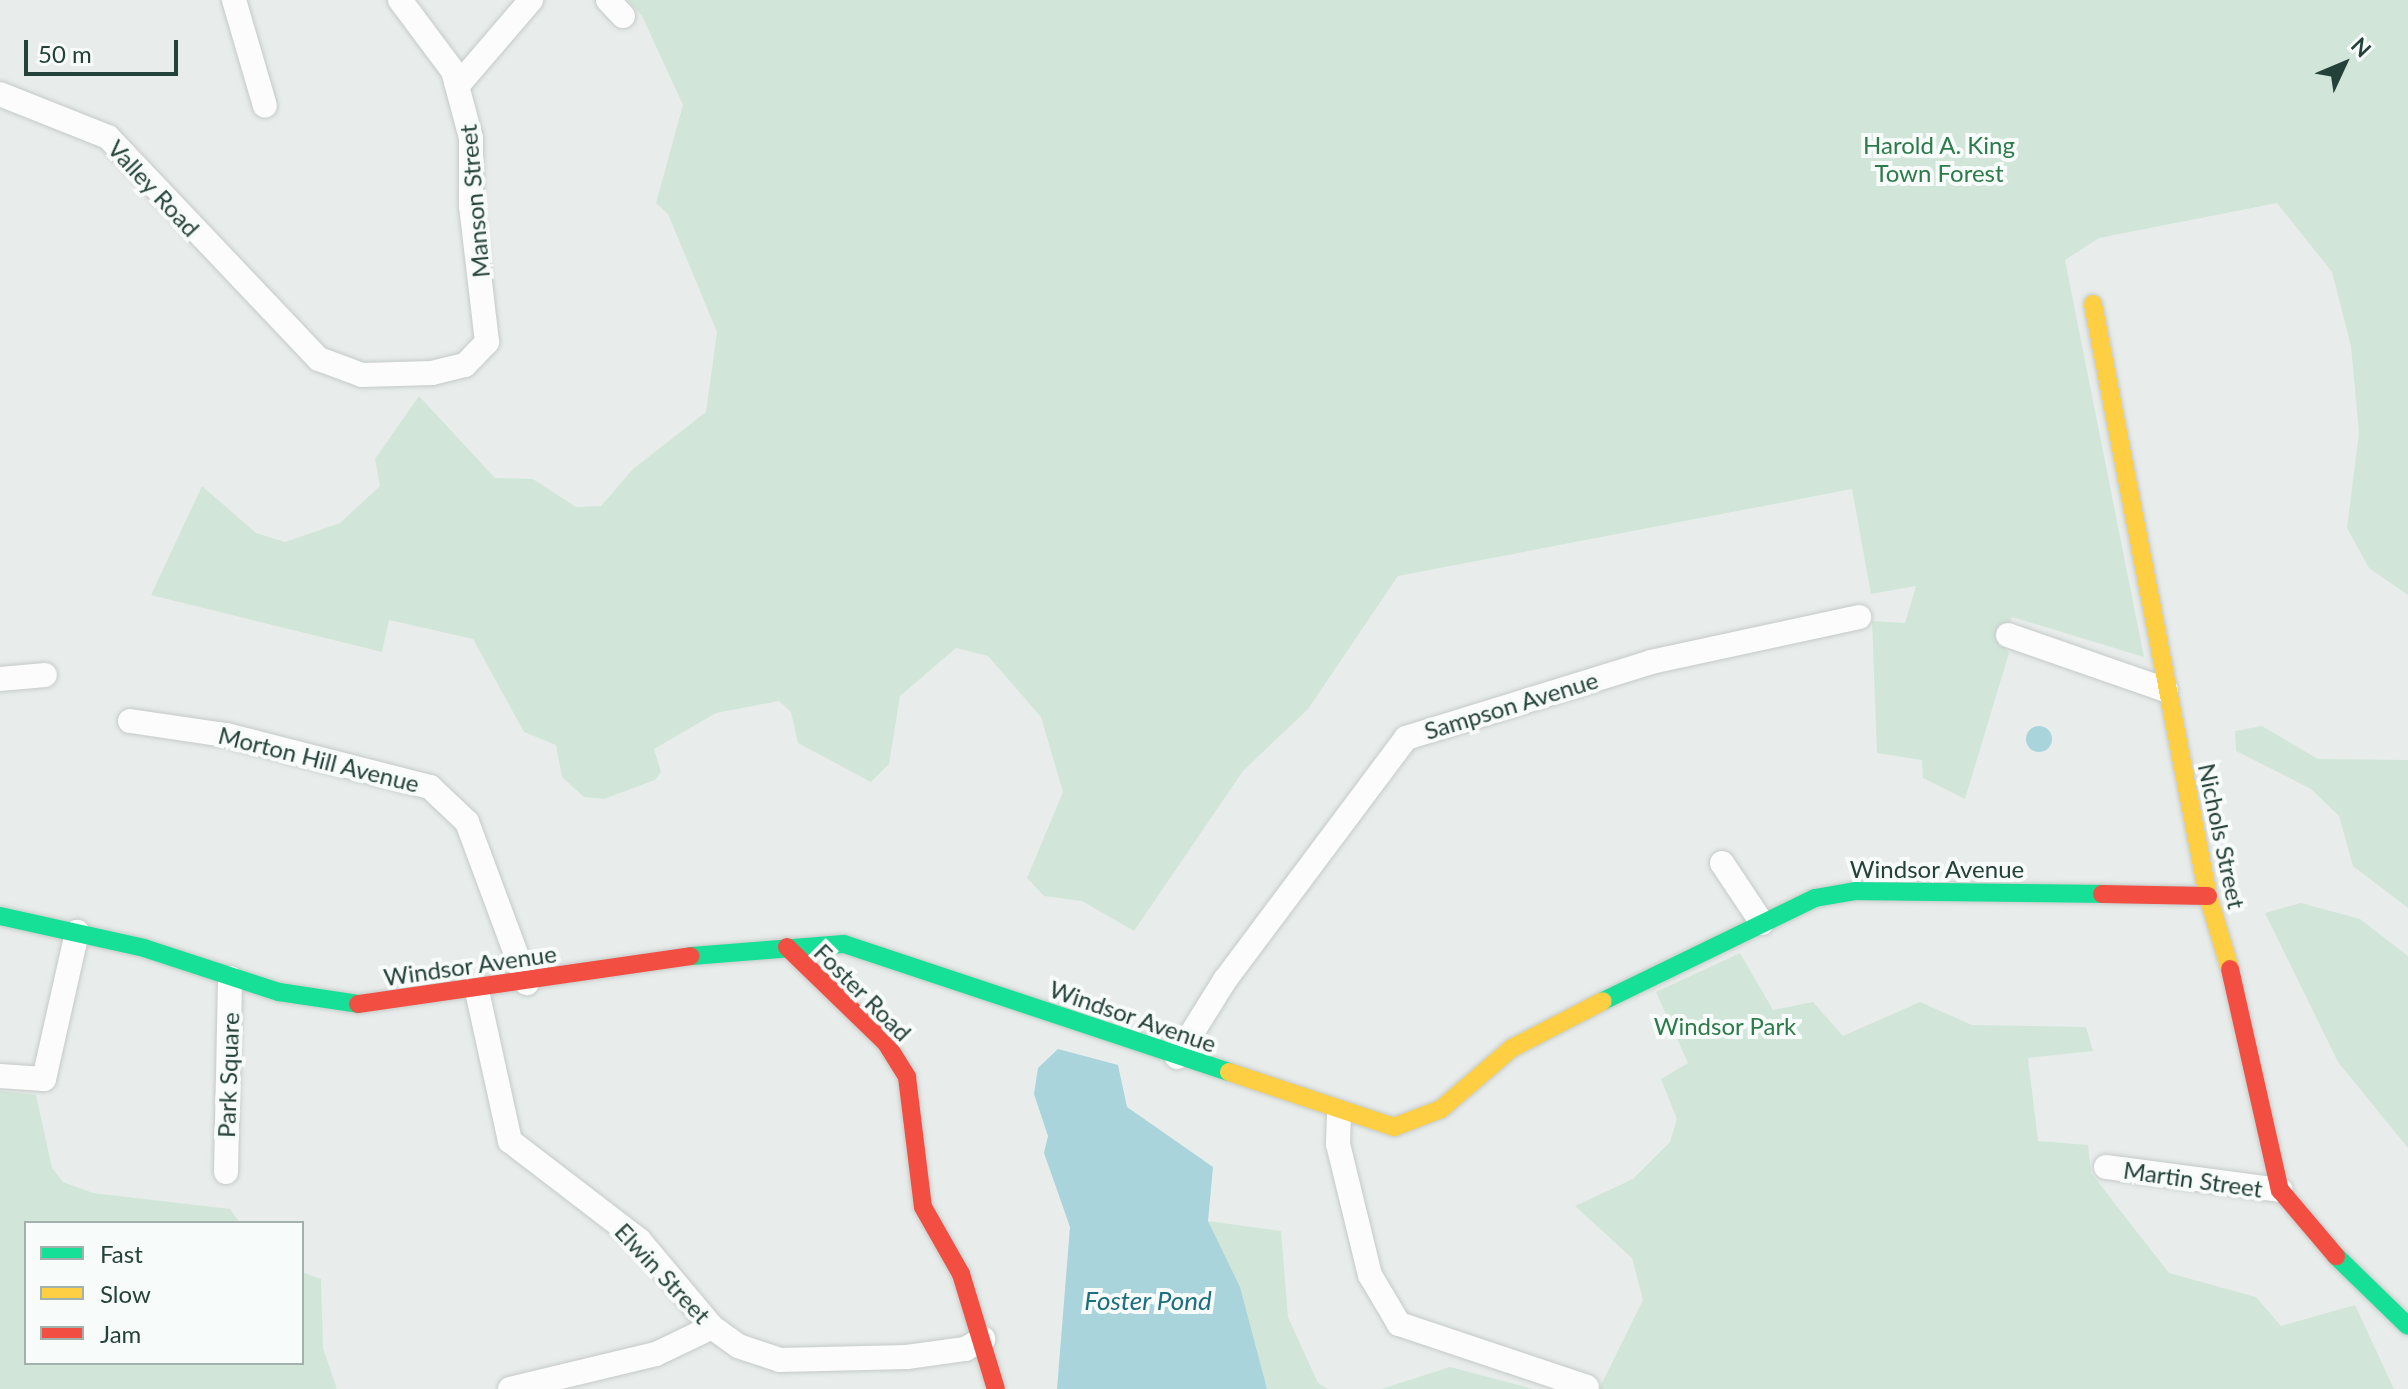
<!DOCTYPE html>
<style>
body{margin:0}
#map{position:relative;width:2408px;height:1389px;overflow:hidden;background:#e8edeb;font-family:Lato,sans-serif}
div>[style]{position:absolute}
.green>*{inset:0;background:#d1e6d8}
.water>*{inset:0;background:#a9d4db}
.round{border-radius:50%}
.roads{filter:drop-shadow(0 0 2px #c5cac8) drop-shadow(0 0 2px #c5cac8)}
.street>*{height:24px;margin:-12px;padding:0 12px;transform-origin:12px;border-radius:12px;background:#fcfcfc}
.fast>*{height:18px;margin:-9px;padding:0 9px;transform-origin:9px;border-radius:9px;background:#16e098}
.slow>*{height:18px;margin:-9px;padding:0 9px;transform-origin:9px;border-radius:9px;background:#ffcf43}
.jam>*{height:18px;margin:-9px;padding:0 9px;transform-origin:9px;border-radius:9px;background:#f24e42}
span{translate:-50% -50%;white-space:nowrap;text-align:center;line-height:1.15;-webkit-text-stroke:8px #f7fbf9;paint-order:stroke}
.park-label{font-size:24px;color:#2d7a4b}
.street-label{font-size:24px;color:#24423a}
.water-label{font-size:26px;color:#1c6f80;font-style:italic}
.legend{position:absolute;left:24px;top:1221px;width:280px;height:144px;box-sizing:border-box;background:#f7fbf9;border:2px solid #a3b1ad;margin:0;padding:10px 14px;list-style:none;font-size:24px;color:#24423a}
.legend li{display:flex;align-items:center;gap:16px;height:40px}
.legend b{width:40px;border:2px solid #a3b1ad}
.north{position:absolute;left:2304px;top:24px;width:80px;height:80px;-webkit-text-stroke:6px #f7fbf9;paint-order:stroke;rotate:46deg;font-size:22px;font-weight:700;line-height:32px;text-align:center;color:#24423a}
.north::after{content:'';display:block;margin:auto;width:28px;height:36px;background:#24423a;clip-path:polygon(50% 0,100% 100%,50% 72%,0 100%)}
.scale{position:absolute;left:24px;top:40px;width:154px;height:36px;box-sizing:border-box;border:4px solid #24423a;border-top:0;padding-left:10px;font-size:24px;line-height:28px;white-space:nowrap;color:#24423a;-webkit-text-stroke:6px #f7fbf9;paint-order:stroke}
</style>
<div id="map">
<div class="green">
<i style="clip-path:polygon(628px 0,2408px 0,2408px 595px,2369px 568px,2347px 528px,2359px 433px,2351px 346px,2332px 272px,2277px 203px,2099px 238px,2065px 260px,2144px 657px,2012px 617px,2002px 645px,2009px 653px,1965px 799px,1923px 778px,1922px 760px,1877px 753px,1872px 621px,1905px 623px,1916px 586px,1871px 594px,1852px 489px,1398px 576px,1308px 709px,1243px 771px,1134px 931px,1082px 901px,1044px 896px,1027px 878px,1063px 792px,1041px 717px,988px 656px,956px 648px,900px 696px,889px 764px,871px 782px,798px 743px,791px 712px,779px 701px,716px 713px,654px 749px,661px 772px,655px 780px,604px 799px,584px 797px,562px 777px,556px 745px,524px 732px,473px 639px,389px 620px,382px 652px,151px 595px,202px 486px,256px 533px,285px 542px,340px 523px,380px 486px,375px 459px,419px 396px,495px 478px,533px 479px,576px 507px,601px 506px,633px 469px,706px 412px,717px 332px,668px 214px,656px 203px,683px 105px,642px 16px)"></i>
<i style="clip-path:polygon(2262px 726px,2318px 759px,2408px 760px,2408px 908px,2353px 866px,2339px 816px,2311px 789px,2236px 751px,2235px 731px)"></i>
<i style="clip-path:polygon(2301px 903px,2360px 919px,2408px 956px,2408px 1148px,2338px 1062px,2265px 913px)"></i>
<i style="clip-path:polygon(1740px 953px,1773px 1010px,1813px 1002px,1843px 1036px,1920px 1002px,1972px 1025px,2086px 1027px,2093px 1051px,2028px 1058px,2038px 1141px,2088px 1145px,2091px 1173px,2169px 1273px,2256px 1297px,2281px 1326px,2355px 1305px,2394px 1389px,1599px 1389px,1643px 1300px,1632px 1258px,1575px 1206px,1633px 1179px,1670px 1142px,1677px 1119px,1661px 1079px,1688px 1063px,1656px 992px)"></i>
<i style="clip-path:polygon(0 1091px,36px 1095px,52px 1168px,63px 1182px,93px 1193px,230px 1209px,240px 1223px,26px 1223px,26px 1363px,302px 1363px,302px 1272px,321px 1279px,323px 1348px,337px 1389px,0 1389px)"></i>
<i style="clip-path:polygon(1208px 1221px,1281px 1231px,1288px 1317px,1318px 1383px,1328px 1389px,1267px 1389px)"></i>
<i style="clip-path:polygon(1450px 1367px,1534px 1389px,1381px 1389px)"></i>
</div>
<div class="water">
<i class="round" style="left:2026px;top:726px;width:26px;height:26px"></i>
<i style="clip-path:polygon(1058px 1049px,1118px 1065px,1127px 1107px,1213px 1167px,1208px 1221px,1240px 1287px,1267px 1389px,1057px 1389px,1070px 1227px,1044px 1153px,1048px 1136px,1034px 1094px,1038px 1068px)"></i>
</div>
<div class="roads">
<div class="street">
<i style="left:234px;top:0;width:110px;rotate:73.7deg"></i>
<i style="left:608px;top:0;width:22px;rotate:47deg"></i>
<i style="left:459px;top:84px;width:111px;rotate:-49.4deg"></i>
<i style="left:0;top:94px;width:116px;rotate:21.7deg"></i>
<i style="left:108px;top:137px;width:306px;rotate:46.5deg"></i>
<i style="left:319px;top:359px;width:46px;rotate:20.4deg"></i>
<i style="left:362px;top:375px;width:70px;rotate:-1.6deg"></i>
<i style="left:432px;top:373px;width:34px;rotate:-14deg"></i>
<i style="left:465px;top:365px;width:32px;rotate:-46deg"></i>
<i style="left:487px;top:342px;width:137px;rotate:-96.7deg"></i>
<i style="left:471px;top:206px;width:68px;rotate:-90deg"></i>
<i style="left:471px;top:138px;width:69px;rotate:-105deg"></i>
<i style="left:453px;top:71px;width:89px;rotate:-126.7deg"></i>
<i style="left:2008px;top:635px;width:167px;rotate:19.2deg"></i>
<i style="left:0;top:679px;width:45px;rotate:-5.1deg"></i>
<i style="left:130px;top:721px;width:97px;rotate:8.3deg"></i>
<i style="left:226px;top:735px;width:211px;rotate:14.3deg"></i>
<i style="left:430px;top:787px;width:51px;rotate:43.4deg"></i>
<i style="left:467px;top:822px;width:172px;rotate:69.6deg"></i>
<i style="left:1722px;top:863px;width:72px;rotate:56.3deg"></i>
<i style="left:477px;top:991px;width:154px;rotate:77.6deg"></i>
<i style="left:510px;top:1141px;width:163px;rotate:37.5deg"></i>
<i style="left:639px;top:1240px;width:114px;rotate:50deg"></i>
<i style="left:712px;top:1327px;width:32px;rotate:36deg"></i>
<i style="left:738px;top:1346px;width:44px;rotate:18.4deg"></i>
<i style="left:780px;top:1360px;width:127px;rotate:-1.4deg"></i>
<i style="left:907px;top:1357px;width:59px;rotate:-7.9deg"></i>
<i style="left:965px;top:1349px;width:21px;rotate:-29deg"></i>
<i style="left:1177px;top:1057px;width:91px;rotate:-58.1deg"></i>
<i style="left:1225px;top:980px;width:302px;rotate:-53.2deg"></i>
<i style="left:1406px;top:738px;width:257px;rotate:-17.2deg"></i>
<i style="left:1651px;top:662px;width:213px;rotate:-12.2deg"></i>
<i style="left:0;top:1076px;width:44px;rotate:3.9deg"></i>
<i style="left:44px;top:1079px;width:151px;rotate:-77.3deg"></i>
<i style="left:1339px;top:1114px;width:30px;rotate:92deg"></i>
<i style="left:1338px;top:1144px;width:135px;rotate:76.3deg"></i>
<i style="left:1370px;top:1275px;width:57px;rotate:59.4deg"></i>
<i style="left:1399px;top:1324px;width:198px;rotate:18.5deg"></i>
<i style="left:2106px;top:1167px;width:176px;rotate:7.5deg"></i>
<i style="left:226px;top:1172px;width:194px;rotate:-88.8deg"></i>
<i style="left:510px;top:1389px;width:150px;rotate:-13.5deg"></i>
<i style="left:656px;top:1354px;width:62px;rotate:-25.7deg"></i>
</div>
<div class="fast">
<i style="left:0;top:916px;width:148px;rotate:12.5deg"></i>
<i style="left:144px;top:948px;width:142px;rotate:18.1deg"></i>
<i style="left:279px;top:992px;width:80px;rotate:8.6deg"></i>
<i style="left:691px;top:956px;width:153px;rotate:-4.5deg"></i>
<i style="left:844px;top:944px;width:406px;rotate:18.4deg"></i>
<i style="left:1603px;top:1001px;width:236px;rotate:-25.9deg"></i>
<i style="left:1815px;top:898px;width:42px;rotate:-9.7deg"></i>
<i style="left:1856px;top:891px;width:246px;rotate:0.7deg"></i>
<i style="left:2336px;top:1256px;width:100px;rotate:44.2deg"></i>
</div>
<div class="slow">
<i style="left:2093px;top:304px;width:603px;rotate:79.01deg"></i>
<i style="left:2208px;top:896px;width:76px;rotate:73.2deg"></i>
<i style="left:1229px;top:1072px;width:174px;rotate:18.4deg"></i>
<i style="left:1394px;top:1127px;width:50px;rotate:-21deg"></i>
<i style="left:1441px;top:1109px;width:94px;rotate:-40.7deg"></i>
<i style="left:1512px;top:1048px;width:102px;rotate:-27.3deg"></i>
</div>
<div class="jam">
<i style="left:2102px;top:894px;width:106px;rotate:1.1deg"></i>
<i style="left:787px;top:947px;width:138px;rotate:44.1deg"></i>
<i style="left:886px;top:1043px;width:40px;rotate:58deg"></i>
<i style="left:907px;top:1077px;width:131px;rotate:83deg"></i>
<i style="left:923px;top:1207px;width:77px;rotate:60.4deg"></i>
<i style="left:961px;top:1274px;width:120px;rotate:73.1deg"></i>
<i style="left:2230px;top:969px;width:227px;rotate:77.3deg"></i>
<i style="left:2280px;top:1190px;width:87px;rotate:49.7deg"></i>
<i style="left:358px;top:1004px;width:336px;rotate:-8.2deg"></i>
</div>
</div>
<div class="park-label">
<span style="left:1939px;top:159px">Harold A. King<br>Town Forest</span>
<span style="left:1725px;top:1026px">Windsor Park</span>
</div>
<div class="street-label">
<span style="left:154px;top:188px;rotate:47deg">Valley Road</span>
<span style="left:474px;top:201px;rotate:-95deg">Manson Street</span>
<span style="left:1511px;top:705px;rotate:-17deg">Sampson Avenue</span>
<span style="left:319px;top:759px;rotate:14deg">Morton Hill Avenue</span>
<span style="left:2222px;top:836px;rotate:78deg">Nichols Street</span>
<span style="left:1937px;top:869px">Windsor Avenue</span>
<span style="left:470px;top:965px;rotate:-8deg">Windsor Avenue</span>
<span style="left:863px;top:992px;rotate:45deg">Foster Road</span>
<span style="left:1133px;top:1016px;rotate:19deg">Windsor Avenue</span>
<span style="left:228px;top:1075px;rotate:-88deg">Park Square</span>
<span style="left:2193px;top:1179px;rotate:8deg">Martin Street</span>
<span style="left:663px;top:1273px;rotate:47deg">Elwin Street</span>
</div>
<div class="water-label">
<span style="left:1148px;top:1301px">Foster Pond</span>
</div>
<ul class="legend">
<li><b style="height:10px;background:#16e098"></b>Fast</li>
<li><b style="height:10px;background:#ffcf43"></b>Slow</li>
<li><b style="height:10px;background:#f24e42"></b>Jam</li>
</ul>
<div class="north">N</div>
<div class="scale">50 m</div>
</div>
